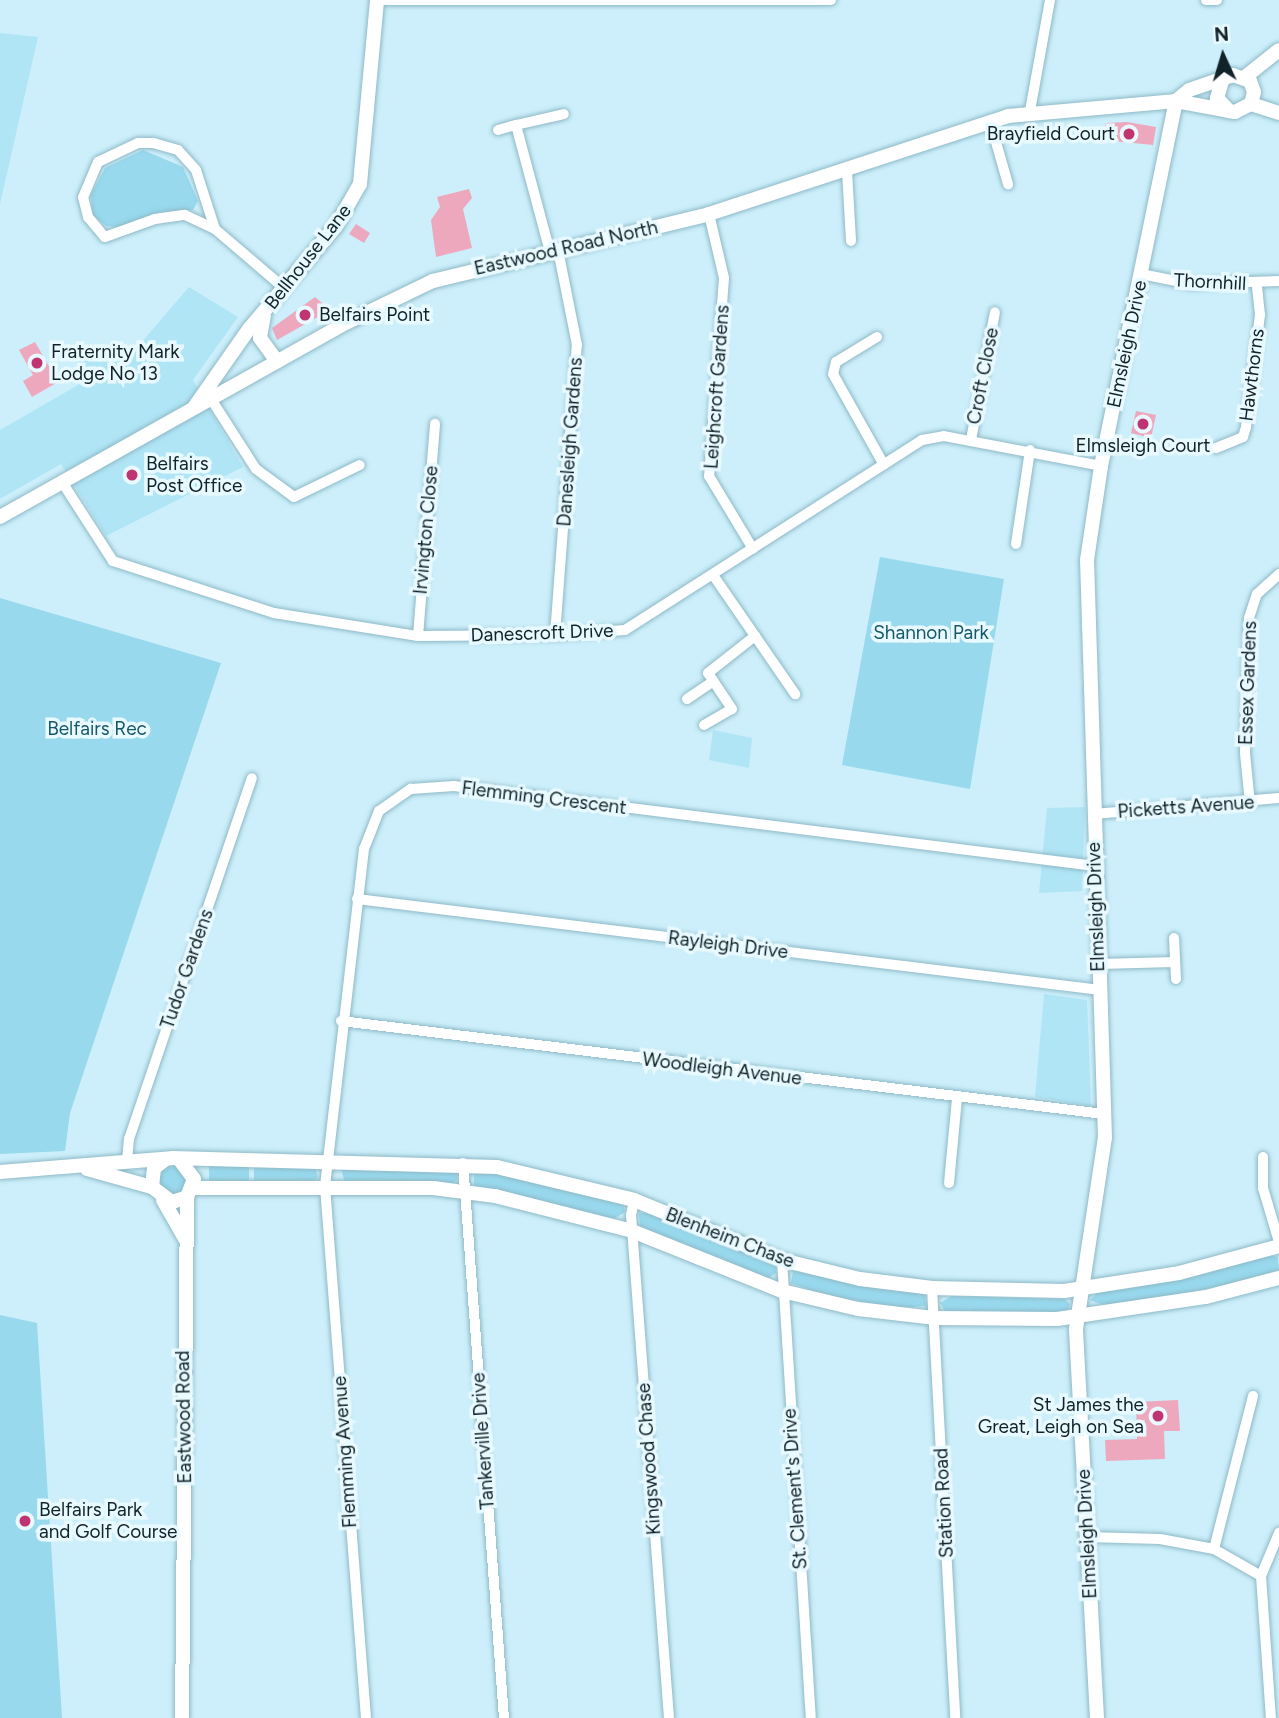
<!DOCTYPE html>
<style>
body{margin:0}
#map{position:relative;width:1279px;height:1718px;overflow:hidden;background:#cceffb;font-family:Figtree,sans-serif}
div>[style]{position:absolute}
.built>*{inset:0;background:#b0e5f6}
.green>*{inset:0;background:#98d9ee}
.round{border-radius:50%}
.building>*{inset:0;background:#eda8be}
.roads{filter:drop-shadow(0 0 2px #8eb9c6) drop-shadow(0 0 2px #8eb9c6)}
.street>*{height:10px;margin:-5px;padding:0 5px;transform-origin:5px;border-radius:5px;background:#fff}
.secondary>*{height:14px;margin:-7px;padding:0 7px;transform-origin:7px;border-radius:7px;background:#fff}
.dots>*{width:19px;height:19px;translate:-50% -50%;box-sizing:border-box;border:4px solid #e8f9ff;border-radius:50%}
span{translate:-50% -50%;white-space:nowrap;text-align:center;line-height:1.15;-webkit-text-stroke:7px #e8f9ff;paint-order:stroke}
.poi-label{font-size:19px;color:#112228}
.right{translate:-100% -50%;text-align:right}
.left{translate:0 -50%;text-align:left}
.street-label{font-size:19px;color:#112228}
.park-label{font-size:19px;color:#15586a}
.north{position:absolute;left:1188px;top:21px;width:70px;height:70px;-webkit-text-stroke:5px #e8f9ff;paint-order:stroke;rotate:356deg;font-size:19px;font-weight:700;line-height:28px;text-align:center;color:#112228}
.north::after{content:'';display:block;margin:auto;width:24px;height:32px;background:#112228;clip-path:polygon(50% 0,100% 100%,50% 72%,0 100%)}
</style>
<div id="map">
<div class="built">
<i style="clip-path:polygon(0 33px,38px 37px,0 204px)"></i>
<i style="clip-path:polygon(189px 287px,238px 317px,193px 380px,243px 467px,106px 536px,61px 464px,0 499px,0 430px,85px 381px,68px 345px,134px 351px)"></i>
<i style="clip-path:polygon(713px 730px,752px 738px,749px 768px,709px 760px)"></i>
<i style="clip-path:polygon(1085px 807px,1082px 891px,1039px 893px,1047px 808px)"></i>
<i style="clip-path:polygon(1044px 994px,1087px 1000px,1091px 1106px,1035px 1097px)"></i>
</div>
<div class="green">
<i style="clip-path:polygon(143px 150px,183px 167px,198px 201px,193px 210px,159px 212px,127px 228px,106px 226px,93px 215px,91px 195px,105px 168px)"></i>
<i style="clip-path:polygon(880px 557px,1004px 579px,970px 789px,842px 765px)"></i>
<i style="clip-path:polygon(0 598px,221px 663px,70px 1113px,65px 1151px,0 1154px)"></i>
<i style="clip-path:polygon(209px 1165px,249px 1165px,249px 1183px,209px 1183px)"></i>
<i style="clip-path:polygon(254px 1165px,315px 1167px,318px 1177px,313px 1182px,254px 1183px)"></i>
<i style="clip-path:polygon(340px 1165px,456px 1172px,457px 1179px,452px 1185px,345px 1183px)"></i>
<i class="round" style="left:159px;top:1166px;width:28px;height:28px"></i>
<i style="clip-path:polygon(474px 1173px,510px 1175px,623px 1204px,625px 1212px,614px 1219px,474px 1187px)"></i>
<i style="clip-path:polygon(651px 1211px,775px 1264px,776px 1273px,767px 1279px,640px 1227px,639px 1214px)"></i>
<i style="clip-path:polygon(1270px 1255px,1278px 1257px,1279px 1270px,1232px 1284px,1109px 1307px,1090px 1300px,1097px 1293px)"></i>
<i style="clip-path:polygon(793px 1271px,924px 1294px,927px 1306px,897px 1308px,824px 1295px,791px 1283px)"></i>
<i style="clip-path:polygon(952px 1296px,1065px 1299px,1070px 1304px,1067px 1312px,946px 1313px,940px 1303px)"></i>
<i style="clip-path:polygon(0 1315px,37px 1323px,62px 1718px,0 1718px)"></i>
</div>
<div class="building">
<i style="clip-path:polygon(1127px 122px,1156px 127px,1153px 145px,1103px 140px,1106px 123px)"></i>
<i style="clip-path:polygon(469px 189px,472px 198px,463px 209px,472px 248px,436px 257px,431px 220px,440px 207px,437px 197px)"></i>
<i style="clip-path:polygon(356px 224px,370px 233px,364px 243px,349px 234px)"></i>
<i style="clip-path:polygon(315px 297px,330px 310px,277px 340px,272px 328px)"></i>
<i style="clip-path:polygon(35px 342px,58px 382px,32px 397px,23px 381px,33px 375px,19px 350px)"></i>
<i style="clip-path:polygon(1136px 411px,1156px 415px,1151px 438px,1131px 433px)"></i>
<i style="clip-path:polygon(1178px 1400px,1180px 1431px,1164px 1431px,1165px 1459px,1106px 1461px,1105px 1440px,1137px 1439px,1136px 1402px)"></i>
</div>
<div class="roads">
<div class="street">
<i style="left:377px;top:0;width:454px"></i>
<i style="left:1206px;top:0;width:11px"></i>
<i style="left:1030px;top:111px;width:113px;rotate:-79.8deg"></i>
<i style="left:990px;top:121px;width:66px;rotate:74.1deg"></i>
<i style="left:498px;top:130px;width:19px;rotate:-16deg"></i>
<i style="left:847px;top:171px;width:70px;rotate:86.7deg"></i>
<i style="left:709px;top:214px;width:66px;rotate:76.8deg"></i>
<i style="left:724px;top:278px;width:199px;rotate:94.3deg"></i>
<i style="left:709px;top:476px;width:85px;rotate:58.9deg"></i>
<i style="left:215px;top:229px;width:62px;rotate:-107.9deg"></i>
<i style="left:196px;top:170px;width:27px;rotate:-132deg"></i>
<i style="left:178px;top:150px;width:26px;rotate:-164deg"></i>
<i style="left:153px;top:143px;width:15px;rotate:180deg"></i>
<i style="left:138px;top:143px;width:44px;rotate:154.6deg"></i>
<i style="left:98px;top:162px;width:38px;rotate:113deg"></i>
<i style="left:83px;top:197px;width:21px;rotate:76deg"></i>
<i style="left:88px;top:217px;width:26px;rotate:50deg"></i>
<i style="left:105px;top:237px;width:53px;rotate:-19.8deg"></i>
<i style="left:155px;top:219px;width:30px;rotate:-8deg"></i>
<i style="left:185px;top:215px;width:33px;rotate:25deg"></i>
<i style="left:215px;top:229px;width:91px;rotate:40.5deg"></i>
<i style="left:550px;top:252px;width:131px;rotate:-105deg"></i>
<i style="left:516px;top:125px;width:49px;rotate:-12.9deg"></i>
<i style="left:1141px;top:274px;width:51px;rotate:11.3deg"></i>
<i style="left:1191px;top:284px;width:88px;rotate:-2deg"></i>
<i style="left:877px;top:337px;width:48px;rotate:148.6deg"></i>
<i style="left:836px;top:362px;width:12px;rotate:104deg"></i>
<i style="left:833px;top:374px;width:104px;rotate:60.7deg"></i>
<i style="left:211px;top:399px;width:83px;rotate:57.3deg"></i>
<i style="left:256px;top:469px;width:47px;rotate:36.4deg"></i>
<i style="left:294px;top:497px;width:73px;rotate:-25.9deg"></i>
<i style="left:971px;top:440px;width:130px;rotate:-79.4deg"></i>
<i style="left:1216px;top:448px;width:29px;rotate:-22deg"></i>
<i style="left:1243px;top:437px;width:10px;rotate:-73deg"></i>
<i style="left:1246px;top:427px;width:113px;rotate:-82.9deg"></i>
<i style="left:1260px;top:315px;width:31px;rotate:-96deg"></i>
<i style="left:62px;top:482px;width:94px;rotate:57.2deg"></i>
<i style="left:113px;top:561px;width:169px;rotate:17.9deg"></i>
<i style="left:274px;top:613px;width:146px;rotate:9.1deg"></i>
<i style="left:418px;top:636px;width:137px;rotate:-0.4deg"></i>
<i style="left:555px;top:635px;width:70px;rotate:-4.1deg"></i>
<i style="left:625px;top:630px;width:353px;rotate:-32.6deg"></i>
<i style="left:922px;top:440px;width:22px;rotate:-10deg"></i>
<i style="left:944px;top:436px;width:160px;rotate:10.8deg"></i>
<i style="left:1016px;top:544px;width:95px;rotate:-81.5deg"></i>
<i style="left:713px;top:575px;width:145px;rotate:55.4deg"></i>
<i style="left:555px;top:635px;width:291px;rotate:-85.7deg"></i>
<i style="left:577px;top:345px;width:97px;rotate:-101.3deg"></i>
<i style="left:418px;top:636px;width:213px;rotate:-85.4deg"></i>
<i style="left:687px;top:699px;width:32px;rotate:-34deg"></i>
<i style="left:704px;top:725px;width:32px;rotate:-30deg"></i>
<i style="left:732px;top:709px;width:43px;rotate:-123.7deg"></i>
<i style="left:708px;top:673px;width:60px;rotate:-38.2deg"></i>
<i style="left:1250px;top:804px;width:51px;rotate:-95.6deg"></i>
<i style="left:1245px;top:753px;width:135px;rotate:-88.3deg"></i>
<i style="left:1249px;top:618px;width:25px;rotate:-72deg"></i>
<i style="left:1257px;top:594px;width:30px;rotate:-42deg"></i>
<i style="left:1093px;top:814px;width:187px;rotate:-4.9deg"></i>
<i style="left:357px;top:899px;width:749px;rotate:6.98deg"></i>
<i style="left:1174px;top:938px;width:41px;rotate:87.2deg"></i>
<i style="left:1099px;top:964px;width:76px;rotate:-1.5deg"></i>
<i style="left:341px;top:1021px;width:769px;rotate:6.95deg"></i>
<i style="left:1263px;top:1157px;width:31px;rotate:90deg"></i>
<i style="left:1263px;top:1188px;width:56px;rotate:73.5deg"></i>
<i style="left:127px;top:1161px;width:22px;rotate:-85deg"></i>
<i style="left:129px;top:1139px;width:381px;rotate:-71.2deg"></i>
<i style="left:463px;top:1163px;width:557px;rotate:85.78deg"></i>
<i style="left:949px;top:1183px;width:84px;rotate:-84.6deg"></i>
<i style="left:634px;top:1200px;width:15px;rotate:101deg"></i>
<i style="left:631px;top:1215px;width:504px;rotate:85.68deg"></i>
<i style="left:782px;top:1260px;width:459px;rotate:86.4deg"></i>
<i style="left:932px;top:1288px;width:431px;rotate:86.9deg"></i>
<i style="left:1087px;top:1537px;width:73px;rotate:1.6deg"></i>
<i style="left:1160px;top:1539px;width:55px;rotate:10.5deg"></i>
<i style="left:1214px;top:1549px;width:54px;rotate:29.9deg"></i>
<i style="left:1261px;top:1576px;width:142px;rotate:86deg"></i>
<i style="left:1214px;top:1549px;width:158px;rotate:-75.7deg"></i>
<i style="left:1261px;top:1576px;width:47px;rotate:-67.3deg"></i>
<i style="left:366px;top:1718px;width:534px;rotate:-94.41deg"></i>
<i style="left:325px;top:1186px;width:339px;rotate:-83.4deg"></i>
<i style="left:364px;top:849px;width:41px;rotate:-68.5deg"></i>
<i style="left:379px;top:811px;width:39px;rotate:-35deg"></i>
<i style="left:411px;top:789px;width:43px;rotate:-4deg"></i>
<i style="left:454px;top:786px;width:646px;rotate:7.11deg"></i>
</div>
<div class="secondary">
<i style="left:1245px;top:77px;width:43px;rotate:-38.5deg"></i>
<i style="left:1222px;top:81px;width:18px;rotate:106deg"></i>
<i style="left:1217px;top:98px;width:18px;rotate:47deg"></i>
<i style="left:1251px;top:104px;width:29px;rotate:18deg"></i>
<i style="left:264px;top:315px;width:23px;rotate:100deg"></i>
<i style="left:260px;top:338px;width:29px;rotate:54deg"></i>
<i style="left:195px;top:406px;width:94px;rotate:-55deg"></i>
<i style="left:249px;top:329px;width:135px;rotate:-49.8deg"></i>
<i style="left:336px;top:226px;width:48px;rotate:-60.3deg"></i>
<i style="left:360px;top:184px;width:185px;rotate:-84.7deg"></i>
<i style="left:0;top:517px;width:399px;rotate:-29.3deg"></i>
<i style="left:348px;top:322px;width:94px;rotate:-25.8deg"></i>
<i style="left:433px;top:281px;width:284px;rotate:-13.6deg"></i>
<i style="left:709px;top:214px;width:315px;rotate:-18.1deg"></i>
<i style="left:1008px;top:116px;width:169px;rotate:-5.1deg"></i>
<i style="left:1176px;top:101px;width:60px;rotate:10.6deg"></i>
<i style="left:1235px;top:112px;width:18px;rotate:-27deg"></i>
<i style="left:1251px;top:104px;width:12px;rotate:-76deg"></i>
<i style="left:1254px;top:92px;width:12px;rotate:-110deg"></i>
<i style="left:1250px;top:81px;width:18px;rotate:-161deg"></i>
<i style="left:1233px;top:75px;width:46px;rotate:161.2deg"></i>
<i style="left:1189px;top:90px;width:17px;rotate:140deg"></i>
<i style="left:166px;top:1159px;width:15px;rotate:143deg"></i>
<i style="left:154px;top:1168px;width:19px;rotate:96deg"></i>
<i style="left:152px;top:1187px;width:25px;rotate:37deg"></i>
<i style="left:172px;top:1202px;width:16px;rotate:-18deg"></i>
<i style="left:187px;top:1197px;width:19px;rotate:-69deg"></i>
<i style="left:194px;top:1179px;width:25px;rotate:-127deg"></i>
<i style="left:87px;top:1169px;width:67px;rotate:15.5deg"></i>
<i style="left:0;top:1172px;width:174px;rotate:-4.6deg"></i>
<i style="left:173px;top:1158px;width:324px;rotate:1.6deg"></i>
<i style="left:497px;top:1167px;width:141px;rotate:13.5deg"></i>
<i style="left:634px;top:1200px;width:160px;rotate:22.1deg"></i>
<i style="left:782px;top:1260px;width:80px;rotate:13.7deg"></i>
<i style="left:860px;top:1279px;width:73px;rotate:7.1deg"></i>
<i style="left:932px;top:1288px;width:132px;rotate:1.3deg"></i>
<i style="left:1064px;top:1291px;width:116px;rotate:-8.9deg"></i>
<i style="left:1179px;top:1273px;width:104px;rotate:-15.1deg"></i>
<i style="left:193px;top:1188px;width:240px"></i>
<i style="left:433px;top:1188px;width:63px;rotate:7.4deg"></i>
<i style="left:495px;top:1196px;width:141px;rotate:14.3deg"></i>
<i style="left:632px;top:1231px;width:162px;rotate:21.8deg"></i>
<i style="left:782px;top:1291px;width:78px;rotate:13.3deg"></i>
<i style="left:858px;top:1309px;width:78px;rotate:6.7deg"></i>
<i style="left:935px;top:1318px;width:122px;rotate:0.5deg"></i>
<i style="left:1057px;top:1319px;width:151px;rotate:-8.4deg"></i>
<i style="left:1206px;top:1297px;width:75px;rotate:-14.6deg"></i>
<i style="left:163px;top:1200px;width:48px;rotate:60.3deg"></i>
<i style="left:182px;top:1718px;width:521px;rotate:-89.45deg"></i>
<i style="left:1097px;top:1718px;width:390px;rotate:-93.1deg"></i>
<i style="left:1076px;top:1329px;width:193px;rotate:-81.4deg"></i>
<i style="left:1105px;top:1138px;width:578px;rotate:-91.78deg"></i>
<i style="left:1087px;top:560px;width:95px;rotate:-81.5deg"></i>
<i style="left:1101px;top:466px;width:373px;rotate:-78.4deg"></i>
</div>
</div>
<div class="dots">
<i style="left:1129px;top:134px;background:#be3571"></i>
<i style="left:305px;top:315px;background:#be3571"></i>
<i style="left:37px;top:363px;background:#be3571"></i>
<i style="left:1143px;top:424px;background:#be3571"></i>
<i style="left:132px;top:475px;background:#be3571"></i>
<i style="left:1158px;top:1416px;background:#be3571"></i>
<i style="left:25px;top:1521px;background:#be3571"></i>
</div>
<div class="poi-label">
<span class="right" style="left:1115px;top:134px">Brayfield Court</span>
<span class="left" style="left:319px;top:315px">Belfairs Point</span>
<span class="left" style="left:51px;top:363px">Fraternity Mark<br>Lodge No 13</span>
<span style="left:1143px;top:446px">Elmsleigh Court</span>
<span class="left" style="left:146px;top:475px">Belfairs<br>Post Office</span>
<span class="right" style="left:1144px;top:1416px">St James the<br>Great, Leigh on Sea</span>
<span class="left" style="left:39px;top:1521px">Belfairs Park<br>and Golf Course</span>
</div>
<div class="street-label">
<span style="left:566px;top:248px;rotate:-13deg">Eastwood Road North</span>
<span style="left:308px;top:257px;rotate:-52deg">Bellhouse Lane</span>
<span style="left:1210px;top:282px;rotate:3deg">Thornhill</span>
<span style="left:1127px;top:344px;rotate:-78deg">Elmsleigh Drive</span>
<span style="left:1252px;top:375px;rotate:-83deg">Hawthorns</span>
<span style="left:983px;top:376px;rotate:-79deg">Croft Close</span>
<span style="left:717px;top:387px;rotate:-86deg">Leighcroft Gardens</span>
<span style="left:570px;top:442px;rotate:-86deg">Danesleigh Gardens</span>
<span style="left:426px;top:530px;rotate:-85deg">Irvington Close</span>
<span style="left:542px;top:633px;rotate:-2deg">Danescroft Drive</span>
<span style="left:1248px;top:683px;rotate:-88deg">Essex Gardens</span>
<span style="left:544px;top:798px;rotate:7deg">Flemming Crescent</span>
<span style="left:1186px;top:807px;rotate:-4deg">Picketts Avenue</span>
<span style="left:1096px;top:907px;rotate:-92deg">Elmsleigh Drive</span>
<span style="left:728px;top:945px;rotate:7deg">Rayleigh Drive</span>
<span style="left:187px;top:969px;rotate:-71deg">Tudor Gardens</span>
<span style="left:722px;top:1069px;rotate:7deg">Woodleigh Avenue</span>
<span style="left:730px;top:1238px;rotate:21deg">Blenheim Chase</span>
<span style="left:184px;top:1417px;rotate:-91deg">Eastwood Road</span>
<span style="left:483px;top:1441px;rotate:-94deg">Tankerville Drive</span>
<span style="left:345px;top:1452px;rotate:-94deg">Flemming Avenue</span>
<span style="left:649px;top:1459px;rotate:-94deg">Kingswood Chase</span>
<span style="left:795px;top:1489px;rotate:-94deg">St. Clement's Drive</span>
<span style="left:944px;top:1503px;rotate:-93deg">Station Road</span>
<span style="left:1087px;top:1534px;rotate:-93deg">Elmsleigh Drive</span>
</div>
<div class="park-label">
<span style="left:931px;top:633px">Shannon Park</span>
<span style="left:97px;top:729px">Belfairs Rec</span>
</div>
<div class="north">N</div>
</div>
